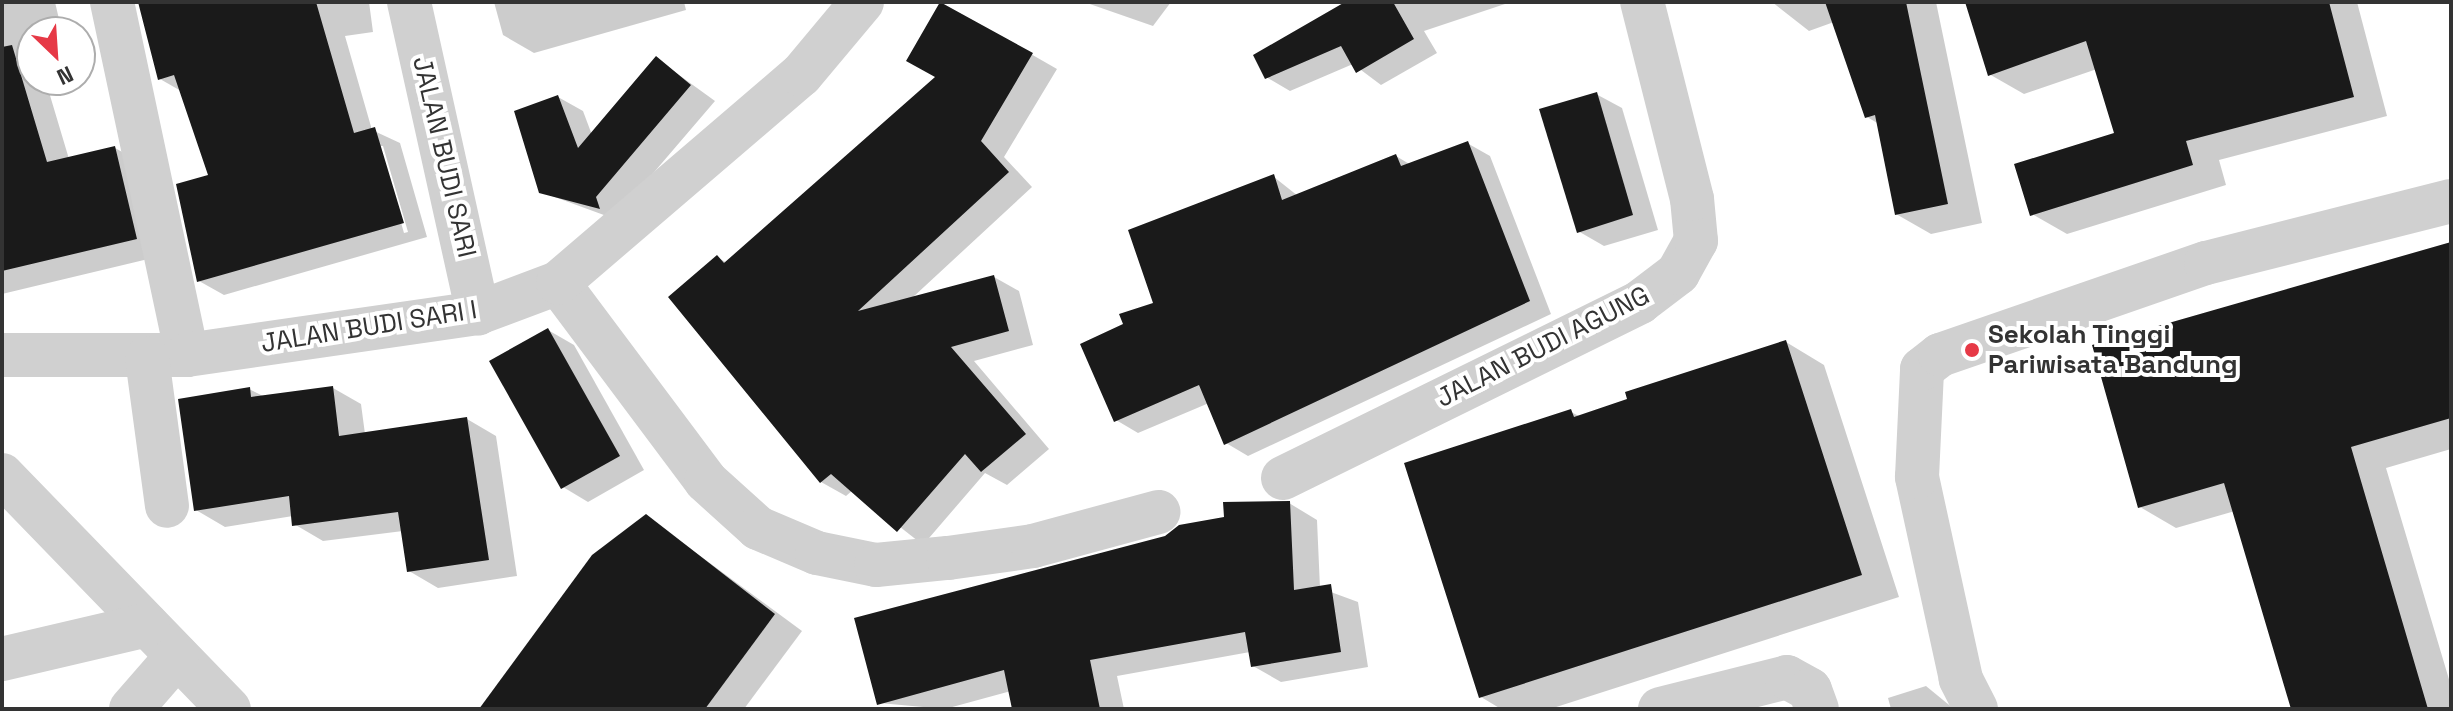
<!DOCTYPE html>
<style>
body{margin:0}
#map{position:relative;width:2453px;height:711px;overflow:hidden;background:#fff;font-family:"Space Grotesk",sans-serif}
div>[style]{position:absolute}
.shadow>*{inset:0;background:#0003}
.building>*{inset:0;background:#1a1a1a}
.minor>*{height:44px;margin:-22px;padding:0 22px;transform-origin:22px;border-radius:22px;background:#d0d0d0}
.dots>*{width:22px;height:22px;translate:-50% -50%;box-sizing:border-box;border:4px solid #fff;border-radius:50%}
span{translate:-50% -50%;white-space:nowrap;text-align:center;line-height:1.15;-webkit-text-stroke:8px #fff;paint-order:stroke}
.street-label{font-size:26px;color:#333}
.poi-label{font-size:26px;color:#333;font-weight:700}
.left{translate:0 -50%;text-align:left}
.frame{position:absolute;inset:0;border:4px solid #333;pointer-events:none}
.north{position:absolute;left:16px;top:16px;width:80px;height:80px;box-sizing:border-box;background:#fff;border:2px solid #adadad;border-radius:50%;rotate:155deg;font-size:22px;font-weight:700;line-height:32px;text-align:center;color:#333}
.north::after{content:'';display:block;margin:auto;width:28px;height:36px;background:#e63946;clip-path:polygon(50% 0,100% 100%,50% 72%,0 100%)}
</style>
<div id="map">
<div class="shadow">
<i style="clip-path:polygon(2px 2px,55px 2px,62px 32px,32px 32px,32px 80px,53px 80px,46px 82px,69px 159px,115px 148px,144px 164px,165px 255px,2px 294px)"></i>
<i style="clip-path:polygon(evenodd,140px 2px,369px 2px,373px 32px,345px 36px,372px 130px,400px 143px,427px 237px,224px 295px,199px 281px,211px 176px,181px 91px,160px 79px,140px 2px,379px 146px,383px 146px,408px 232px,404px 233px,379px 146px)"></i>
<i style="clip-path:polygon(494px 2px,684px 2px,686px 10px,534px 53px,503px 35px)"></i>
<i style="clip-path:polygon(1084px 2px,1171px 2px,1153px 26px)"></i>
<i style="clip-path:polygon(1349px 2px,1511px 2px,1424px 31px,1437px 53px,1381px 85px,1353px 64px,1290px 91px,1266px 77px)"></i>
<i style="clip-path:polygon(1772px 2px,1936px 2px,1982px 223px,1931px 234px,1896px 214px,1879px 124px,1867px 117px,1834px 22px,1809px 31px)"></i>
<i style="clip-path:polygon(1967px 2px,2357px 2px,2387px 116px,2219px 160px,2226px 185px,2067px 234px,2032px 214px,2117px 134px,2097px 69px,2024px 94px,1989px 74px)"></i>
<i style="clip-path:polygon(942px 3px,1057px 69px,1004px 157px,1032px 187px,911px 299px,994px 277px,1019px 291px,1033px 345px,974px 361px,1049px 449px,1007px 485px,985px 473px,923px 545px,853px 490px,846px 496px,821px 482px,717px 257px,727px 263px,938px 77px,909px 60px)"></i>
<i style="clip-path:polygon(657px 59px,715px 101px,620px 212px,623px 222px,541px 192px,558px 97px,583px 111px,592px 135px)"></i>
<i style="clip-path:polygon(1596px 94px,1622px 108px,1658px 230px,1604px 246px,1578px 231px)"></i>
<i style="clip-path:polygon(1467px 143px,1490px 156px,1551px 314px,1248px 456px,1226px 443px,1209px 403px,1138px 433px,1116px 420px,1125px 326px,1156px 304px,1274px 177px,1298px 196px,1396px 156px,1411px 165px)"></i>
<i style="clip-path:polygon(2451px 244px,2451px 449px,2386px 468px,2451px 686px,2451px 709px,2293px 709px,2235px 511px,2176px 528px,2140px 507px)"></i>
<i style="clip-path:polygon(548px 330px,574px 345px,644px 470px,588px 502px,563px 487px)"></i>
<i style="clip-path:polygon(1786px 342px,1824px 365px,1899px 597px,1550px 709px,1501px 709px,1481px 697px,1571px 412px,1581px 417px)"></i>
<i style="clip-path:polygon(333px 388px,361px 404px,365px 434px,467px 419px,496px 436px,517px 576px,438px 588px,409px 571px,403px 531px,323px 541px,294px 524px,293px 516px,225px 527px,196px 510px,249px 389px,265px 397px)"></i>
<i style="clip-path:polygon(1289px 503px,1317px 520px,1320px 588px,1358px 602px,1368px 667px,1281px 682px,1253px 666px,1250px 652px,1117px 676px,1124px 709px,1014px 709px,1011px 691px,945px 709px,879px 703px)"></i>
<i style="clip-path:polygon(646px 516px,802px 631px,744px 709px,509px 709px)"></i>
<i style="clip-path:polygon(1926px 686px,1954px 709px,1891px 709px,1888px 698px)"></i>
</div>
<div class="building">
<i style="clip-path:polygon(138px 2px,316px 2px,354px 133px,375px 127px,404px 223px,197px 282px,176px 184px,208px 175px,174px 75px,158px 80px)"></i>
<i style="clip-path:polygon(940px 2px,1033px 53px,981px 141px,1009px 172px,858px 311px,994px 275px,1009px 331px,951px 347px,1026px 434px,981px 472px,965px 454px,897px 532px,831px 474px,820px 483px,668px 297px,717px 255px,724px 263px,935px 77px,906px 61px)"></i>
<i style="clip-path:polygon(1345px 2px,1393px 2px,1414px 39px,1356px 73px,1341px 46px,1265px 79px,1253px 55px)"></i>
<i style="clip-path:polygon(1825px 2px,1906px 2px,1948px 204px,1895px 215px,1875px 115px,1865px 118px)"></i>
<i style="clip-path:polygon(1965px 2px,2329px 2px,2354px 97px,2186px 141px,2193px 165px,2030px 216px,2014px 164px,2114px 133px,2086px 41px,1988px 76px)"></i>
<i style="clip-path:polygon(12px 45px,47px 162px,115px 146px,137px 239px,2px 271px,2px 47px)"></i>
<i style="clip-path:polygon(656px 56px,691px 85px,596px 197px,600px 209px,539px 193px,514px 111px,558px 95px,578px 148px)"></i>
<i style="clip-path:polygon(1597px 92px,1633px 215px,1577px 233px,1539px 109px)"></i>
<i style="clip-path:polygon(1468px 141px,1530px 301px,1224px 445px,1199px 385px,1114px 422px,1080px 344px,1123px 324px,1119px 314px,1153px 303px,1128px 230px,1274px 174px,1282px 200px,1396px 154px,1401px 166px)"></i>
<i style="clip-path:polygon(2451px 242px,2451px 418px,2351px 447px,2428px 709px,2291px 709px,2224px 483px,2138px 508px,2092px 345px)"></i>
<i style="clip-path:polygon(548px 328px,620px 456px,561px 489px,489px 361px)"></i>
<i style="clip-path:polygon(1786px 340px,1862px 575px,1479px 698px,1404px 463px,1571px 409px,1574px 417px,1627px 399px,1625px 392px)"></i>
<i style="clip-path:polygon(333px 386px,339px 436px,467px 417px,489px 560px,407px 572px,398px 512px,292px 526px,289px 496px,194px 511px,178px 399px,250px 387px,251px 397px)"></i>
<i style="clip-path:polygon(1290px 501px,1294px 590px,1331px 584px,1341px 652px,1251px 667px,1245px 632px,1090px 660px,1100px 709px,1012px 709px,1004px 670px,877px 705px,854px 618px,1165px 536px,1179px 525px,1224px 517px,1223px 502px)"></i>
<i style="clip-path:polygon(646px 514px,775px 614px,705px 709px,479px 709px,592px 555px)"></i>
</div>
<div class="minor">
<i style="left:112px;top:2px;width:361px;rotate:78deg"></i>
<i style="left:409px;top:2px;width:319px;rotate:77.5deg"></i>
<i style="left:558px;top:283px;width:247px;rotate:53.2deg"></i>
<i style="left:706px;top:481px;width:70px;rotate:42.1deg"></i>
<i style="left:758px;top:528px;width:64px;rotate:23deg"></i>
<i style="left:817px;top:553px;width:60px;rotate:11.5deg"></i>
<i style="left:876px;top:565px;width:72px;rotate:-5.6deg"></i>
<i style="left:948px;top:558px;width:86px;rotate:-8deg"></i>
<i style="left:1033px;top:546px;width:130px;rotate:-15.2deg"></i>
<i style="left:2px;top:355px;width:185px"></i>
<i style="left:187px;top:355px;width:294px;rotate:-8.2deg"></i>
<i style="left:478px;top:313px;width:85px;rotate:-20.6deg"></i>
<i style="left:558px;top:283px;width:320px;rotate:-40.6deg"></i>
<i style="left:801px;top:75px;width:95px;rotate:-50.1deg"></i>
<i style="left:147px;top:358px;width:149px;rotate:82.3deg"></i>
<i style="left:2px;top:475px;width:326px;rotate:45.9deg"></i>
<i style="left:1283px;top:478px;width:398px;rotate:-26.2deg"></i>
<i style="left:1640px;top:302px;width:48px;rotate:-37.3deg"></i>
<i style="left:1678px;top:273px;width:37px;rotate:-61deg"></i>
<i style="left:1696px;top:241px;width:42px;rotate:-95.4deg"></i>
<i style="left:1692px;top:199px;width:203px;rotate:-104.2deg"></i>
<i style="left:2px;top:659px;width:149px;rotate:-13.2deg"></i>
<i style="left:131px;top:709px;width:70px;rotate:-49deg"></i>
<i style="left:1660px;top:709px;width:131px;rotate:-14.1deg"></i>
<i style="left:1787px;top:677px;width:26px;rotate:29deg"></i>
<i style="left:1810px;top:690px;width:20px;rotate:70deg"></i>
<i style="left:1976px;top:709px;width:34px;rotate:-117deg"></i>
<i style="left:1961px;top:679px;width:207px;rotate:-102.3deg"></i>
<i style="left:1917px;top:477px;width:108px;rotate:-87.3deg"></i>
<i style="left:1922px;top:369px;width:23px;rotate:-38deg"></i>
<i style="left:1940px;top:355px;width:281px;rotate:-19.1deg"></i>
<i style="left:2206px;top:263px;width:253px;rotate:-14.2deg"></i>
</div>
<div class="dots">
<i style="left:1972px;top:350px;background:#e63946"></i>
</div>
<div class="street-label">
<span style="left:444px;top:157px;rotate:77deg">JALAN BUDI SARI</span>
<span style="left:369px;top:327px;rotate:-9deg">JALAN BUDI SARI I</span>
<span style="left:1543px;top:347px;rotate:-27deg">JALAN BUDI AGUNG</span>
</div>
<div class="poi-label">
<span class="left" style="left:1988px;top:350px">Sekolah Tinggi<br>Pariwisata Bandung</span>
</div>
<div class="frame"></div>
<div class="north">N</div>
</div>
